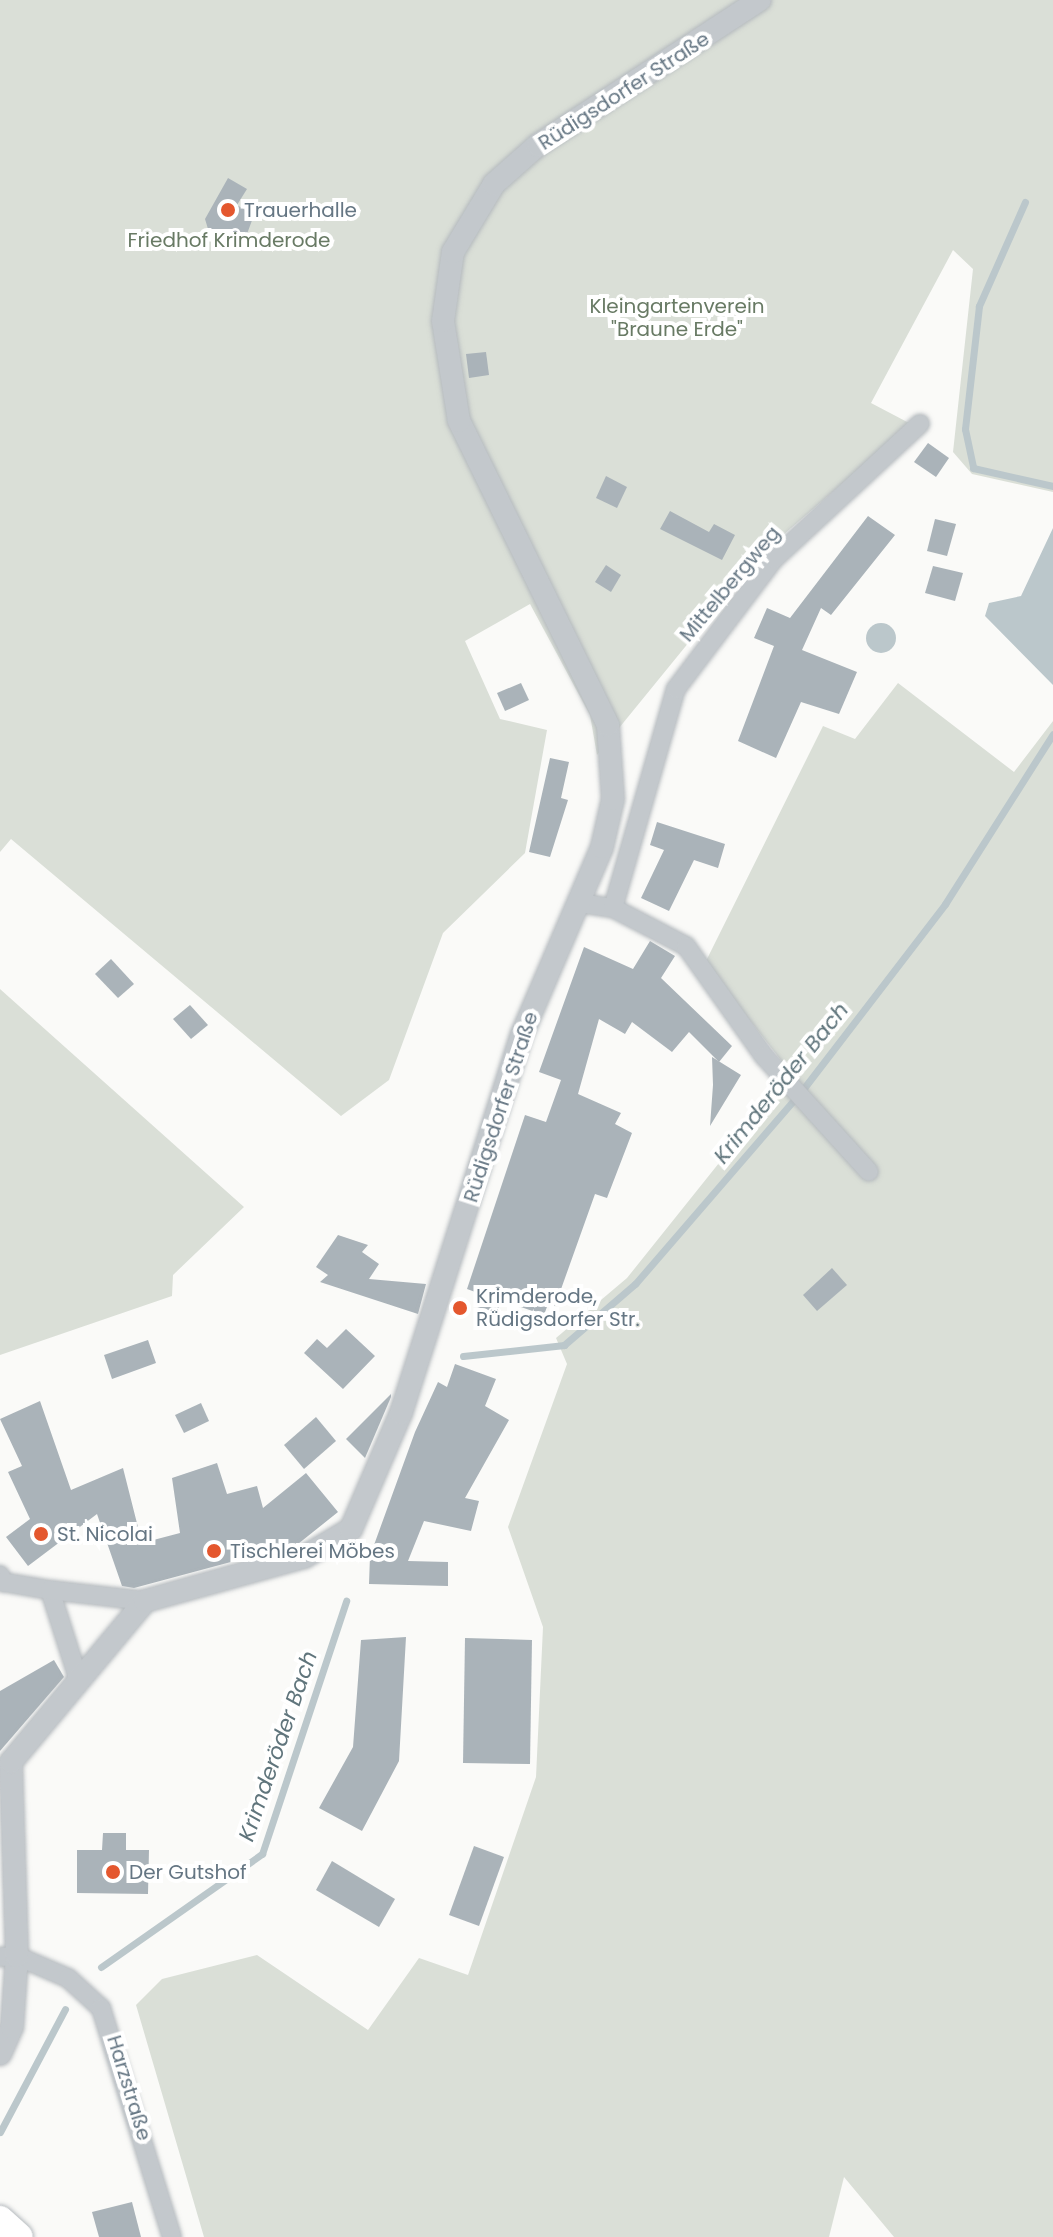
<!DOCTYPE html>
<meta charset="utf-8">
<style>
body{margin:0}
#map{position:relative;width:1053px;height:2237px;overflow:hidden;background:#fafaf8;font-family:Poppins,sans-serif}
div>[style]{position:absolute}
.green>*{inset:0;background:#dadfd7}
.water>*{inset:0;background:#bbc7cb}
.round{border-radius:50%}
.stream>*{height:7px;margin:-3.5px;padding:0 3.5px;transform-origin:3.5px;border-radius:3.5px;background:#bbc7cb}
.building>*{inset:0;background:#aab3b9}
.roads{filter:drop-shadow(0 0 2px #b5babe) drop-shadow(0 0 2px #b5babe)}
.minor>*{height:18px;margin:-9px;padding:0 9px;transform-origin:9px;border-radius:9px;background:#c3c8cc}
.tertiary>*{height:22px;margin:-11px;padding:0 11px;transform-origin:11px;border-radius:11px;background:#c3c8cc}
.primary>*{height:28px;margin:-14px;padding:0 14px;transform-origin:14px;border-radius:14px;background:#fff}
.dots>*{width:22px;height:22px;translate:-50% -50%;box-sizing:border-box;border:4px solid #fff;border-radius:50%}
span{translate:-50% -50%;white-space:nowrap;text-align:center;line-height:1.15;-webkit-text-stroke:8px #fff;paint-order:stroke}
.street-label{font-size:20px;color:#657683}
.poi-label{font-size:20px;color:#657683}
.left{translate:0 -50%;text-align:left}
.park-label{font-size:20px;color:#687a64}
.water-label{font-size:22px;color:#60757c;font-style:italic}
</style>
<div id="map">
<div class="green">
<i style="clip-path:polygon(0 0,1053px 0,1053px 492px,972px 474px,953px 452px,973px 269px,953px 250px,871px 403px,911px 424px,760px 555px,597px 755px,590px 715px,530px 604px,465px 641px,500px 719px,547px 730px,525px 853px,443px 933px,389px 1080px,341px 1116px,11px 839px,0 852px)"></i>
<i style="clip-path:polygon(898px 683px,1014px 772px,1053px 721px,1053px 2237px,894px 2237px,844px 2177px,829px 2237px,204px 2237px,136px 2005px,162px 1979px,257px 1955px,368px 2030px,419px 1958px,468px 1975px,536px 1777px,543px 1627px,508px 1527px,567px 1364px,556px 1338px,627px 1278px,791px 1073px,705px 963px,823px 726px,855px 739px)"></i>
<i style="clip-path:polygon(0 989px,244px 1207px,173px 1275px,172px 1296px,0 1355px)"></i>
</div>
<div class="water">
<i style="clip-path:polygon(1053px 528px,1053px 685px,985px 616px,989px 603px,1021px 596px)"></i>
<i class="round" style="left:866px;top:623px;width:30px;height:30px"></i>
</div>
<div class="stream">
<i style="left:1025px;top:202px;width:114px;rotate:113.9deg"></i>
<i style="left:979px;top:306px;width:124px;rotate:96.5deg"></i>
<i style="left:965px;top:429px;width:40px;rotate:78deg"></i>
<i style="left:973px;top:468px;width:82px;rotate:12.7deg"></i>
<i style="left:463px;top:1356px;width:102px;rotate:-6.2deg"></i>
<i style="left:564px;top:1345px;width:94px;rotate:-40.7deg"></i>
<i style="left:635px;top:1284px;width:259px;rotate:-49.2deg"></i>
<i style="left:804px;top:1088px;width:232px;rotate:-52.5deg"></i>
<i style="left:945px;top:904px;width:201px;rotate:-57.6deg"></i>
<i style="left:101px;top:1967px;width:197px;rotate:-35.1deg"></i>
<i style="left:262px;top:1854px;width:267px;rotate:-71.6deg"></i>
<i style="left:0;top:2132px;width:139px;rotate:-62.1deg"></i>
</div>
<div class="building">
<i style="clip-path:polygon(228px 178px,247px 189px,237px 205px,254px 215px,244px 242px,235px 244px,208px 229px,205px 219px)"></i>
<i style="clip-path:polygon(486px 352px,489px 375px,469px 378px,466px 354px)"></i>
<i style="clip-path:polygon(928px 443px,949px 458px,936px 477px,914px 462px)"></i>
<i style="clip-path:polygon(606px 476px,627px 487px,617px 508px,596px 498px)"></i>
<i style="clip-path:polygon(670px 511px,709px 532px,714px 524px,735px 535px,722px 560px,660px 529px)"></i>
<i style="clip-path:polygon(868px 516px,895px 535px,831px 615px,821px 608px,802px 650px,857px 672px,839px 714px,801px 702px,776px 758px,738px 741px,774px 646px,754px 638px,767px 608px,790px 618px)"></i>
<i style="clip-path:polygon(935px 519px,956px 524px,947px 556px,927px 551px)"></i>
<i style="clip-path:polygon(606px 565px,621px 575px,611px 592px,595px 582px)"></i>
<i style="clip-path:polygon(933px 566px,963px 573px,955px 601px,925px 593px)"></i>
<i style="clip-path:polygon(521px 683px,529px 700px,505px 711px,497px 693px)"></i>
<i style="clip-path:polygon(550px 758px,569px 762px,561px 798px,568px 800px,550px 857px,529px 852px)"></i>
<i style="clip-path:polygon(657px 822px,725px 844px,718px 868px,694px 860px,669px 911px,641px 898px,664px 850px,650px 845px)"></i>
<i style="clip-path:polygon(650px 941px,675px 956px,661px 978px,732px 1046px,719px 1062px,689px 1032px,672px 1052px,632px 1022px,625px 1034px,599px 1019px,578px 1094px,621px 1113px,615px 1124px,632px 1133px,607px 1198px,595px 1194px,555px 1306px,548px 1304px,544px 1315px,501px 1300px,497px 1313px,474px 1306px,478px 1293px,467px 1289px,525px 1115px,546px 1122px,561px 1080px,539px 1072px,584px 947px,633px 969px)"></i>
<i style="clip-path:polygon(111px 959px,134px 984px,118px 998px,95px 974px)"></i>
<i style="clip-path:polygon(190px 1005px,208px 1025px,191px 1039px,173px 1019px)"></i>
<i style="clip-path:polygon(712px 1057px,741px 1075px,710px 1126px,713px 1085px)"></i>
<i style="clip-path:polygon(338px 1235px,368px 1245px,362px 1252px,379px 1264px,369px 1279px,426px 1284px,418px 1314px,320px 1282px,328px 1275px,316px 1267px)"></i>
<i style="clip-path:polygon(832px 1268px,847px 1285px,817px 1311px,803px 1295px)"></i>
<i style="clip-path:polygon(346px 1329px,375px 1356px,343px 1389px,304px 1353px,317px 1339px,327px 1348px)"></i>
<i style="clip-path:polygon(148px 1340px,156px 1363px,112px 1379px,104px 1355px)"></i>
<i style="clip-path:polygon(455px 1364px,496px 1379px,485px 1406px,509px 1420px,465px 1498px,479px 1501px,471px 1531px,424px 1521px,408px 1561px,448px 1562px,448px 1586px,369px 1584px,370px 1556px,415px 1432px,438px 1382px,447px 1387px)"></i>
<i style="clip-path:polygon(391px 1394px,391px 1397px,365px 1458px,346px 1439px)"></i>
<i style="clip-path:polygon(40px 1401px,71px 1490px,123px 1468px,142px 1543px,180px 1533px,172px 1478px,217px 1463px,227px 1494px,257px 1486px,263px 1508px,306px 1473px,338px 1512px,298px 1544px,134px 1588px,122px 1586px,97px 1514px,28px 1566px,6px 1537px,30px 1519px,8px 1472px,22px 1466px,0 1419px)"></i>
<i style="clip-path:polygon(201px 1403px,209px 1421px,184px 1433px,175px 1415px)"></i>
<i style="clip-path:polygon(316px 1417px,336px 1441px,304px 1469px,284px 1445px)"></i>
<i style="clip-path:polygon(406px 1637px,399px 1761px,362px 1831px,319px 1808px,353px 1747px,361px 1640px)"></i>
<i style="clip-path:polygon(465px 1638px,532px 1640px,530px 1764px,463px 1763px)"></i>
<i style="clip-path:polygon(54px 1660px,64px 1677px,0 1751px,0 1691px)"></i>
<i style="clip-path:polygon(103px 1833px,126px 1833px,126px 1850px,149px 1850px,148px 1894px,77px 1893px,77px 1850px,102px 1850px)"></i>
<i style="clip-path:polygon(474px 1846px,504px 1857px,479px 1926px,449px 1915px)"></i>
<i style="clip-path:polygon(332px 1861px,395px 1899px,379px 1927px,316px 1890px)"></i>
<i style="clip-path:polygon(132px 2202px,141px 2237px,99px 2237px,92px 2212px)"></i>
</div>
<div class="roads">
<div class="minor">
<i style="left:580px;top:903px;width:33px;rotate:9deg"></i>
<i style="left:613px;top:908px;width:82px;rotate:27.5deg"></i>
<i style="left:686px;top:946px;width:135px;rotate:54.7deg"></i>
<i style="left:764px;top:1056px;width:156px;rotate:47.8deg"></i>
<i style="left:613px;top:908px;width:228px;rotate:-74deg"></i>
<i style="left:676px;top:689px;width:163px;rotate:-53deg"></i>
<i style="left:774px;top:559px;width:199px;rotate:-42.8deg"></i>
<i style="left:0;top:1575px;width:8px;rotate:67deg"></i>
<i style="left:3px;top:1582px;width:48px;rotate:9.7deg"></i>
<i style="left:50px;top:1590px;width:96px;rotate:72.3deg"></i>
<i style="left:50px;top:1590px;width:96px;rotate:6.6deg"></i>
<i style="left:0;top:1957px;width:17px;rotate:-3deg"></i>
<i style="left:17px;top:1956px;width:56px;rotate:23.3deg"></i>
<i style="left:68px;top:1978px;width:45px;rotate:42.3deg"></i>
<i style="left:101px;top:2008px;width:240px;rotate:72.8deg"></i>
</div>
<div class="tertiary">
<i style="left:0;top:2054px;width:30px;rotate:-66deg"></i>
<i style="left:12px;top:2027px;width:71px;rotate:-86deg"></i>
<i style="left:17px;top:1956px;width:194px;rotate:-91.8deg"></i>
<i style="left:11px;top:1762px;width:209px;rotate:-50.2deg"></i>
<i style="left:145px;top:1601px;width:165px;rotate:-15.5deg"></i>
<i style="left:304px;top:1557px;width:55px;rotate:-30.8deg"></i>
<i style="left:351px;top:1529px;width:126px;rotate:-66.7deg"></i>
<i style="left:401px;top:1413px;width:398px;rotate:-72.3deg"></i>
<i style="left:522px;top:1034px;width:203px;rotate:-66.8deg"></i>
<i style="left:602px;top:847px;width:49px;rotate:-77.1deg"></i>
<i style="left:613px;top:799px;width:74px;rotate:-93.9deg"></i>
<i style="left:608px;top:725px;width:339px;rotate:-116.1deg"></i>
<i style="left:459px;top:421px;width:101px;rotate:-99.1deg"></i>
<i style="left:443px;top:321px;width:70px;rotate:-81.8deg"></i>
<i style="left:453px;top:252px;width:79px;rotate:-58.9deg"></i>
<i style="left:494px;top:184px;width:59px;rotate:-41.6deg"></i>
<i style="left:538px;top:145px;width:265px;rotate:-33.2deg"></i>
</div>
<div class="primary">
<i style="left:0;top:2220px;width:25px;rotate:42deg"></i>
</div>
</div>
<div class="dots">
<i style="left:228px;top:210px;background:#e4572e"></i>
<i style="left:460px;top:1308px;background:#e4572e"></i>
<i style="left:41px;top:1534px;background:#e4572e"></i>
<i style="left:214px;top:1551px;background:#e4572e"></i>
<i style="left:113px;top:1872px;background:#e4572e"></i>
</div>
<div class="street-label">
<span style="left:624px;top:91px;rotate:-33deg">Rüdigsdorfer Straße</span>
<span style="left:730px;top:584px;rotate:-50deg">Mittelbergweg</span>
<span style="left:501px;top:1107px;rotate:-72deg">Rüdigsdorfer Straße</span>
<span style="left:129px;top:2088px;rotate:73deg">Harzstraße</span>
</div>
<div class="poi-label">
<span class="left" style="left:244px;top:210px">Trauerhalle</span>
<span class="left" style="left:476px;top:1308px">Krimderode,<br>Rüdigsdorfer Str.</span>
<span class="left" style="left:57px;top:1534px">St. Nicolai</span>
<span class="left" style="left:230px;top:1551px">Tischlerei Möbes</span>
<span class="left" style="left:129px;top:1872px">Der Gutshof</span>
</div>
<div class="park-label">
<span style="left:229px;top:240px">Friedhof Krimderode</span>
<span style="left:677px;top:318px">Kleingartenverein<br>"Braune Erde"</span>
</div>
<div class="water-label">
<span style="left:781px;top:1083px;rotate:-51deg">Krimderöder Bach</span>
<span style="left:278px;top:1746px;rotate:-71deg">Krimderöder Bach</span>
</div>
</div>
